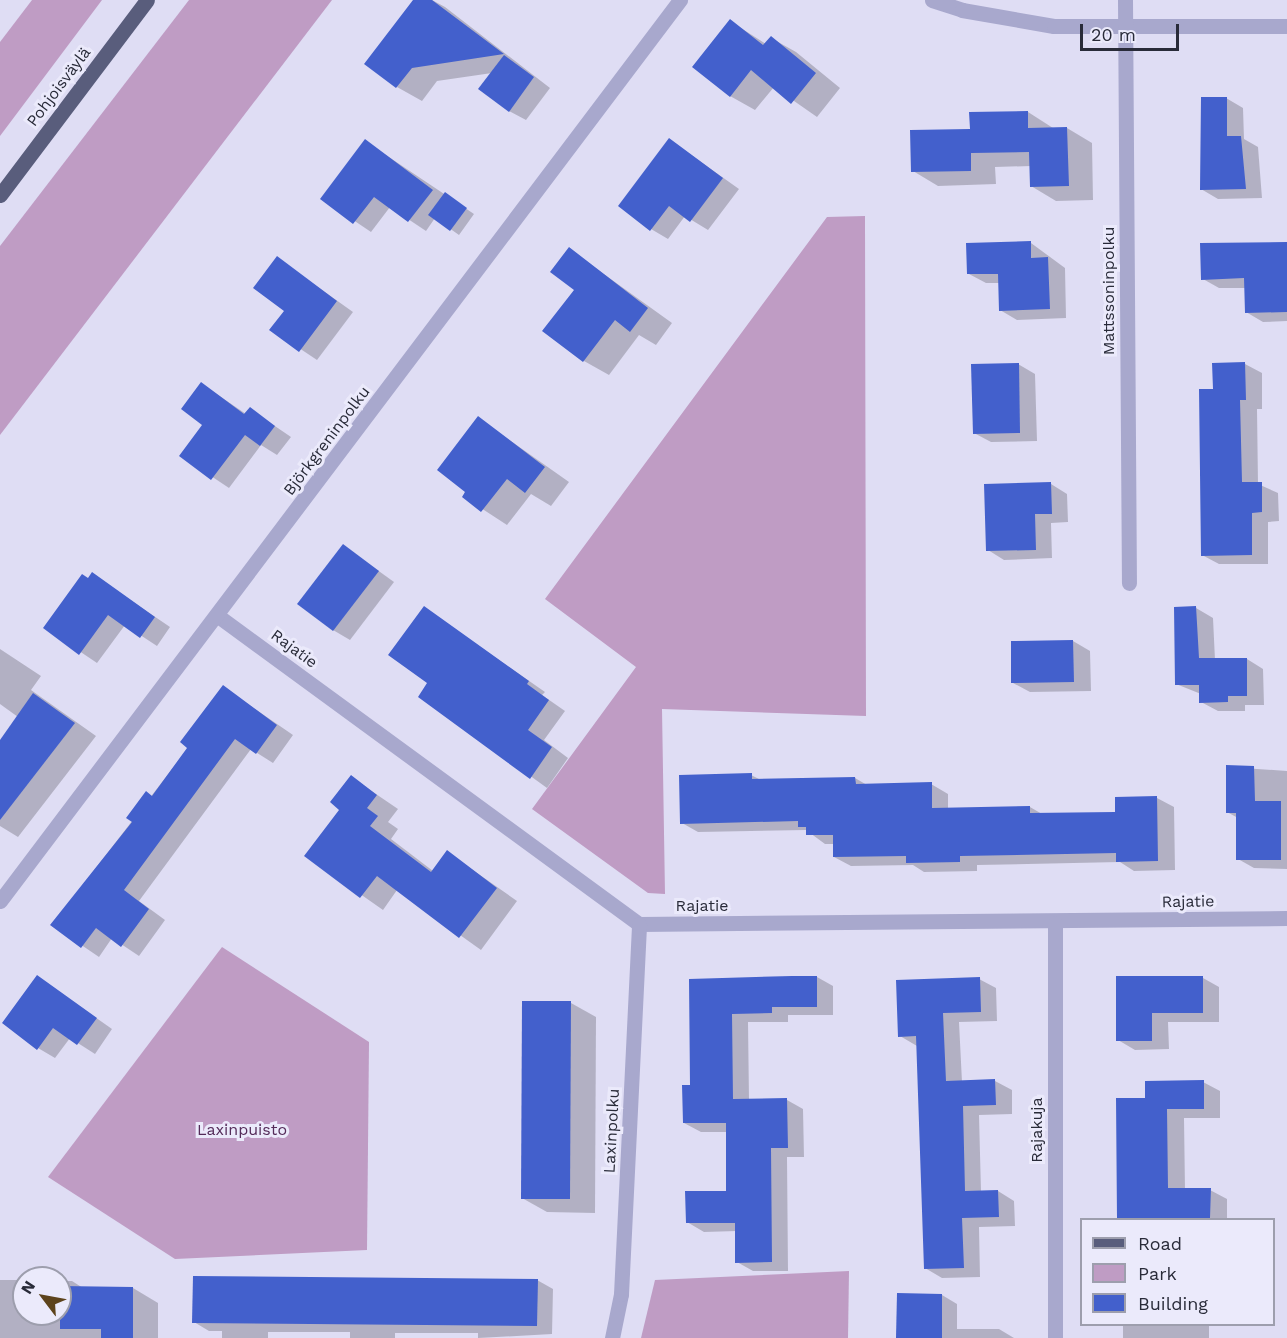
<!DOCTYPE html>
<meta charset="utf-8">
<style>
body{margin:0}
#map{position:relative;width:1287px;height:1338px;overflow:hidden;background:#dfddf4;font-family:"Work Sans",sans-serif}
div>[style]{position:absolute}
.green>*{inset:0;background:#bf9cc4}
.shadow>*{inset:0;background:#0003}
.building>*{inset:0;background:#4360cc}
.minor>*{height:15px;margin:-7.5px;padding:0 7.5px;transform-origin:7.5px;border-radius:7.5px;background:#a8a8cd}
.major>*{height:15px;margin:-7.5px;padding:0 7.5px;transform-origin:7.5px;border-radius:7.5px;background:#595d7c}
span{translate:-50% -50%;white-space:nowrap;text-align:center;line-height:1.15;-webkit-text-stroke:6px #ebeafb;paint-order:stroke}
.street-label{font-size:16px;color:#292b39}
.park-label{font-size:16px;color:#542b59}
.legend{position:absolute;left:1080px;top:1218px;width:195px;height:108px;box-sizing:border-box;background:#ebeafb;border:2px solid #9d9ead;margin:0;padding:8px 10px;list-style:none;font-size:18px;color:#292b39}
.legend li{display:flex;align-items:center;gap:12px;height:30px}
.legend b{width:30px;border:2px solid #9d9ead}
.north{position:absolute;left:12px;top:1266px;width:60px;height:60px;box-sizing:border-box;background:#ebeafb;border:2px solid #9d9ead;border-radius:50%;rotate:302deg;font-size:16px;font-weight:700;line-height:24px;text-align:center;color:#292b39}
.north::after{content:'';display:block;margin:auto;width:21px;height:27px;background:#5d431c;clip-path:polygon(50% 0,100% 100%,50% 72%,0 100%)}
.scale{position:absolute;left:1080px;top:24px;width:99px;height:27px;box-sizing:border-box;border:3px solid #292b39;border-top:0;padding-left:8px;font-size:18px;line-height:21px;white-space:nowrap;color:#292b39;-webkit-text-stroke:4px #ebeafb;paint-order:stroke}
</style>
<div id="map">
<div class="green">
<i style="clip-path:polygon(32px 0,102px 0,0 136px,0 42px)"></i>
<i style="clip-path:polygon(189px 0,332px 0,0 435px,0 246px)"></i>
<i style="clip-path:polygon(865px 216px,866px 716px,662px 709px,665px 894px,648px 893px,532px 809px,636px 667px,545px 599px,827px 217px)"></i>
<i style="clip-path:polygon(222px 947px,369px 1042px,367px 1250px,175px 1259px,48px 1177px)"></i>
<i style="clip-path:polygon(849px 1271px,848px 1338px,641px 1338px,655px 1280px)"></i>
</div>
<div class="shadow">
<i style="clip-path:polygon(414px 0,432px 0,445px 7px,550px 88px,526px 120px,509px 111px,492px 73px,437px 81px,422px 101px,397px 87px)"></i>
<i style="clip-path:polygon(730px 21px,766px 44px,771px 38px,796px 52px,840px 88px,817px 117px,774px 87px,755px 110px,730px 96px)"></i>
<i style="clip-path:polygon(1226px 98px,1243px 108px,1244px 139px,1258px 147px,1262px 198px,1218px 199px,1201px 189px)"></i>
<i style="clip-path:polygon(1028px 112px,1053px 128px,1067px 128px,1092px 143px,1093px 200px,1056px 201px,1031px 186px,1031px 166px,995px 167px,996px 184px,938px 186px,913px 171px,971px 130px)"></i>
<i style="clip-path:polygon(670px 140px,739px 189px,708px 230px,685px 216px,668px 239px,651px 229px)"></i>
<i style="clip-path:polygon(365px 141px,474px 214px,459px 235px,435px 218px,426px 231px,390px 207px,371px 232px,322px 199px)"></i>
<i style="clip-path:polygon(1031px 243px,1065px 268px,1066px 318px,1017px 320px,1000px 310px,999px 283px,986px 283px,969px 274px)"></i>
<i style="clip-path:polygon(1287px 244px,1287px 321px,1263px 322px,1246px 312px,1246px 288px,1219px 288px,1203px 279px)"></i>
<i style="clip-path:polygon(569px 249px,672px 323px,656px 345px,639px 335px,609px 375px,584px 361px)"></i>
<i style="clip-path:polygon(277px 258px,353px 312px,317px 360px,272px 330px,286px 311px)"></i>
<i style="clip-path:polygon(1018px 364px,1035px 374px,1037px 441px,991px 442px,974px 433px)"></i>
<i style="clip-path:polygon(1245px 364px,1262px 373px,1262px 409px,1257px 409px,1258px 484px,1278px 493px,1279px 521px,1268px 522px,1268px 564px,1219px 564px,1202px 555px,1214px 391px)"></i>
<i style="clip-path:polygon(202px 384px,246px 414px,250px 409px,291px 437px,277px 455px,261px 445px,229px 488px,181px 456px,204px 425px)"></i>
<i style="clip-path:polygon(478px 418px,569px 482px,551px 506px,531px 494px,507px 525px,464px 497px)"></i>
<i style="clip-path:polygon(1051px 484px,1067px 494px,1068px 522px,1051px 523px,1052px 558px,1004px 560px,988px 550px)"></i>
<i style="clip-path:polygon(344px 546px,394px 582px,350px 640px,333px 630px)"></i>
<i style="clip-path:polygon(92px 574px,170px 627px,157px 646px,125px 625px,97px 663px,45px 628px)"></i>
<i style="clip-path:polygon(424px 608px,545px 692px,542px 695px,565px 711px,544px 740px,568px 758px,547px 788px,420px 696px,429px 682px)"></i>
<i style="clip-path:polygon(1196px 608px,1213px 618px,1215px 660px,1247px 659px,1263px 669px,1264px 705px,1245px 705px,1245px 711px,1218px 711px,1201px 702px,1201px 694px,1176px 684px)"></i>
<i style="clip-path:polygon(1073px 641px,1090px 651px,1091px 691px,1030px 692px,1013px 683px)"></i>
<i style="clip-path:polygon(0 649px,41px 676px,31px 690px,96px 736px,18px 837px,0 826px,0 743px,18px 717px,0 704px)"></i>
<i style="clip-path:polygon(223px 687px,293px 735px,273px 763px,251px 749px,139px 901px,165px 920px,139px 956px,112px 938px,99px 957px,52px 925px,189px 747px)"></i>
<i style="clip-path:polygon(1227px 767px,1287px 771px,1287px 869px,1254px 868px,1238px 859px,1238px 818px,1227px 812px)"></i>
<i style="clip-path:polygon(751px 775px,761px 780px,855px 778px,867px 785px,931px 784px,948px 794px,948px 809px,1030px 807px,1042px 814px,1117px 813px,1157px 798px,1174px 807px,1175px 870px,1134px 871px,1120px 862px,977px 865px,977px 871px,924px 872px,913px 865px,851px 866px,834px 857px,834px 844px,825px 844px,806px 830px,698px 832px,682px 823px)"></i>
<i style="clip-path:polygon(351px 777px,398px 809px,388px 822px,398px 829px,391px 839px,433px 871px,447px 852px,517px 901px,481px 950px,397px 890px,383px 910px,306px 856px,342px 810px)"></i>
<i style="clip-path:polygon(38px 977px,112px 1029px,95px 1054px,70px 1038px,55px 1058px,38px 1048px)"></i>
<i style="clip-path:polygon(817px 977px,833px 986px,833px 1015px,788px 1015px,788px 1022px,748px 1022px,749px 1100px,787px 1100px,803px 1109px,804px 1157px,787px 1157px,788px 1271px,753px 1271px,737px 1262px,737px 1231px,704px 1232px,687px 1222px,728px 1192px,727px 1132px,701px 1132px,684px 1123px,691px 1086px,691px 981px)"></i>
<i style="clip-path:polygon(1117px 977px,1203px 978px,1219px 987px,1219px 1022px,1168px 1022px,1169px 1049px,1135px 1050px,1118px 1040px)"></i>
<i style="clip-path:polygon(979px 979px,996px 988px,997px 1021px,959px 1022px,962px 1082px,995px 1081px,1012px 1090px,1012px 1114px,979px 1115px,981px 1192px,998px 1191px,1014px 1201px,1015px 1226px,979px 1227px,980px 1277px,942px 1278px,925px 1268px,917px 1046px,900px 1036px)"></i>
<i style="clip-path:polygon(571px 1003px,596px 1017px,595px 1213px,547px 1212px,522px 1198px)"></i>
<i style="clip-path:polygon(1203px 1082px,1220px 1091px,1220px 1118px,1184px 1118px,1185px 1190px,1210px 1190px,1227px 1199px,1227px 1220px,1120px 1220px,1146px 1100px)"></i>
<i style="clip-path:polygon(0 1280px,24px 1280px,24px 1314px,60px 1314px,60px 1281px,72px 1281px,83px 1288px,133px 1288px,158px 1303px,158px 1338px,0 1338px)"></i>
<i style="clip-path:polygon(537px 1280px,553px 1289px,552px 1334px,478px 1338px,478px 1333px,395px 1333px,395px 1338px,350px 1338px,350px 1332px,268px 1332px,268px 1338px,222px 1338px,222px 1331px,209px 1331px,194px 1322px)"></i>
<i style="clip-path:polygon(942px 1295px,957px 1304px,957px 1329px,999px 1329px,1014px 1338px,898px 1338px)"></i>
<i style="clip-path:polygon(1123px 1324px,1209px 1324px,1209px 1338px,1123px 1338px)"></i>
</div>
<div class="building">
<i style="clip-path:polygon(413px 0,432px 0,504px 54px,412px 68px,396px 88px,364px 64px)"></i>
<i style="clip-path:polygon(730px 19px,763px 45px,771px 36px,816px 73px,791px 104px,751px 70px,730px 97px,692px 67px)"></i>
<i style="clip-path:polygon(504px 55px,534px 77px,509px 112px,478px 89px)"></i>
<i style="clip-path:polygon(1201px 97px,1227px 97px,1227px 136px,1241px 136px,1246px 189px,1200px 190px)"></i>
<i style="clip-path:polygon(1028px 111px,1028px 128px,1067px 127px,1069px 186px,1030px 187px,1029px 152px,971px 153px,971px 171px,911px 172px,910px 130px,970px 129px,969px 112px)"></i>
<i style="clip-path:polygon(669px 138px,723px 178px,690px 222px,669px 206px,650px 231px,618px 206px)"></i>
<i style="clip-path:polygon(365px 139px,433px 190px,408px 222px,374px 197px,353px 224px,320px 199px)"></i>
<i style="clip-path:polygon(445px 192px,467px 208px,450px 231px,428px 215px)"></i>
<i style="clip-path:polygon(1031px 241px,1031px 258px,1048px 257px,1050px 309px,999px 311px,998px 274px,967px 274px,966px 243px)"></i>
<i style="clip-path:polygon(1287px 242px,1287px 312px,1245px 313px,1244px 278px,1201px 280px,1200px 243px)"></i>
<i style="clip-path:polygon(569px 247px,648px 308px,630px 332px,615px 320px,583px 362px,542px 331px,574px 290px,550px 272px)"></i>
<i style="clip-path:polygon(277px 256px,337px 301px,299px 352px,269px 330px,284px 311px,253px 288px)"></i>
<i style="clip-path:polygon(1245px 362px,1246px 400px,1240px 400px,1242px 482px,1262px 482px,1262px 512px,1252px 513px,1252px 555px,1201px 556px,1199px 389px,1213px 389px,1212px 363px)"></i>
<i style="clip-path:polygon(1019px 363px,1020px 433px,973px 434px,971px 364px)"></i>
<i style="clip-path:polygon(201px 382px,244px 414px,250px 407px,275px 426px,260px 446px,245px 435px,211px 480px,179px 456px,202px 425px,181px 409px)"></i>
<i style="clip-path:polygon(478px 416px,545px 467px,525px 493px,507px 479px,481px 512px,462px 497px,465px 492px,437px 470px)"></i>
<i style="clip-path:polygon(1051px 482px,1052px 514px,1035px 514px,1036px 550px,986px 551px,984px 484px)"></i>
<i style="clip-path:polygon(343px 544px,379px 571px,333px 631px,297px 604px)"></i>
<i style="clip-path:polygon(92px 572px,155px 617px,140px 638px,108px 615px,79px 655px,43px 628px,82px 574px,88px 578px)"></i>
<i style="clip-path:polygon(424px 606px,529px 681px,527px 684px,549px 700px,528px 730px,552px 747px,530px 779px,418px 697px,427px 683px,388px 655px)"></i>
<i style="clip-path:polygon(1196px 606px,1199px 658px,1247px 658px,1247px 696px,1228px 696px,1228px 702px,1199px 703px,1199px 685px,1175px 685px,1174px 607px)"></i>
<i style="clip-path:polygon(1073px 640px,1074px 682px,1011px 683px,1011px 641px)"></i>
<i style="clip-path:polygon(223px 685px,277px 725px,256px 754px,235px 739px,124px 890px,149px 909px,121px 947px,96px 928px,81px 948px,50px 925px,132px 822px,126px 818px,146px 791px,152px 796px,187px 748px,180px 742px)"></i>
<i style="clip-path:polygon(33px 693px,75px 723px,0 820px,0 740px)"></i>
<i style="clip-path:polygon(1226px 765px,1254px 766px,1255px 801px,1281px 801px,1281px 860px,1236px 860px,1236px 813px,1226px 813px)"></i>
<i style="clip-path:polygon(752px 773px,752px 779px,855px 777px,856px 784px,932px 782px,932px 808px,1030px 806px,1030px 813px,1115px 812px,1115px 797px,1157px 796px,1158px 861px,1116px 862px,1116px 853px,960px 856px,960px 862px,906px 863px,906px 856px,833px 857px,833px 835px,806px 835px,806px 827px,798px 827px,798px 821px,680px 824px,679px 775px)"></i>
<i style="clip-path:polygon(351px 775px,377px 795px,367px 808px,378px 816px,370px 826px,431px 872px,447px 850px,497px 888px,459px 938px,377px 876px,360px 898px,304px 856px,339px 810px,330px 802px)"></i>
<i style="clip-path:polygon(37px 975px,97px 1018px,77px 1045px,53px 1028px,37px 1050px,2px 1023px)"></i>
<i style="clip-path:polygon(792px 976px,817px 976px,817px 1007px,772px 1007px,772px 1013px,732px 1014px,733px 1099px,787px 1098px,788px 1148px,771px 1148px,772px 1262px,735px 1263px,735px 1223px,686px 1223px,685px 1191px,726px 1191px,726px 1123px,683px 1123px,682px 1085px,690px 1085px,689px 979px)"></i>
<i style="clip-path:polygon(1116px 976px,1203px 976px,1203px 1013px,1152px 1013px,1152px 1041px,1116px 1041px)"></i>
<i style="clip-path:polygon(980px 977px,981px 1012px,943px 1013px,946px 1081px,995px 1079px,996px 1105px,963px 1106px,965px 1191px,998px 1190px,999px 1217px,962px 1218px,964px 1268px,924px 1269px,916px 1036px,898px 1037px,896px 980px)"></i>
<i style="clip-path:polygon(522px 1001px,571px 1001px,570px 1199px,521px 1199px)"></i>
<i style="clip-path:polygon(1204px 1080px,1204px 1109px,1167px 1109px,1168px 1188px,1211px 1188px,1210px 1218px,1117px 1220px,1116px 1098px,1145px 1098px,1145px 1081px)"></i>
<i style="clip-path:polygon(193px 1276px,538px 1279px,537px 1326px,192px 1323px)"></i>
<i style="clip-path:polygon(60px 1286px,133px 1287px,133px 1338px,101px 1338px,101px 1329px,60px 1329px)"></i>
<i style="clip-path:polygon(897px 1293px,942px 1294px,942px 1338px,896px 1338px)"></i>
</div>
<div class="minor">
<i style="left:932px;top:0;width:32px;rotate:18deg"></i>
<i style="left:962px;top:10px;width:93px;rotate:9.9deg"></i>
<i style="left:1054px;top:26px;width:233px"></i>
<i style="left:1125px;top:0;width:583px;rotate:89.61deg"></i>
<i style="left:218px;top:616px;width:522px;rotate:36.19deg"></i>
<i style="left:639px;top:924px;width:648px;rotate:-0.53deg"></i>
<i style="left:0;top:901px;width:1129px;rotate:-52.96deg"></i>
<i style="left:1055px;top:923px;width:415px;rotate:90deg"></i>
<i style="left:612px;top:1338px;width:45px;rotate:-78.4deg"></i>
<i style="left:621px;top:1294px;width:370px;rotate:-87.2deg"></i>
</div>
<div class="major">
<i style="left:0;top:195px;width:244px;rotate:-53deg"></i>
</div>
<div class="street-label">
<span style="left:59px;top:87px;rotate:-53deg">Pohjoisväylä</span>
<span style="left:1109px;top:291px;rotate:-90deg">Mattssoninpolku</span>
<span style="left:327px;top:441px;rotate:-53deg">Björkgreninpolku</span>
<span style="left:294px;top:649px;rotate:36deg">Rajatie</span>
<span style="left:1188px;top:902px;rotate:-1deg">Rajatie</span>
<span style="left:702px;top:906px">Rajatie</span>
<span style="left:1037px;top:1130px;rotate:-90deg">Rajakuja</span>
<span style="left:612px;top:1131px;rotate:-87deg">Laxinpolku</span>
</div>
<div class="park-label">
<span style="left:242px;top:1130px">Laxinpuisto</span>
</div>
<ul class="legend">
<li><b style="height:8px;background:#595d7c"></b>Road</li>
<li><b style="height:16px;background:#bf9cc4"></b>Park</li>
<li><b style="height:16px;background:#4360cc"></b>Building</li>
</ul>
<div class="north">N</div>
<div class="scale">20 m</div>
</div>
